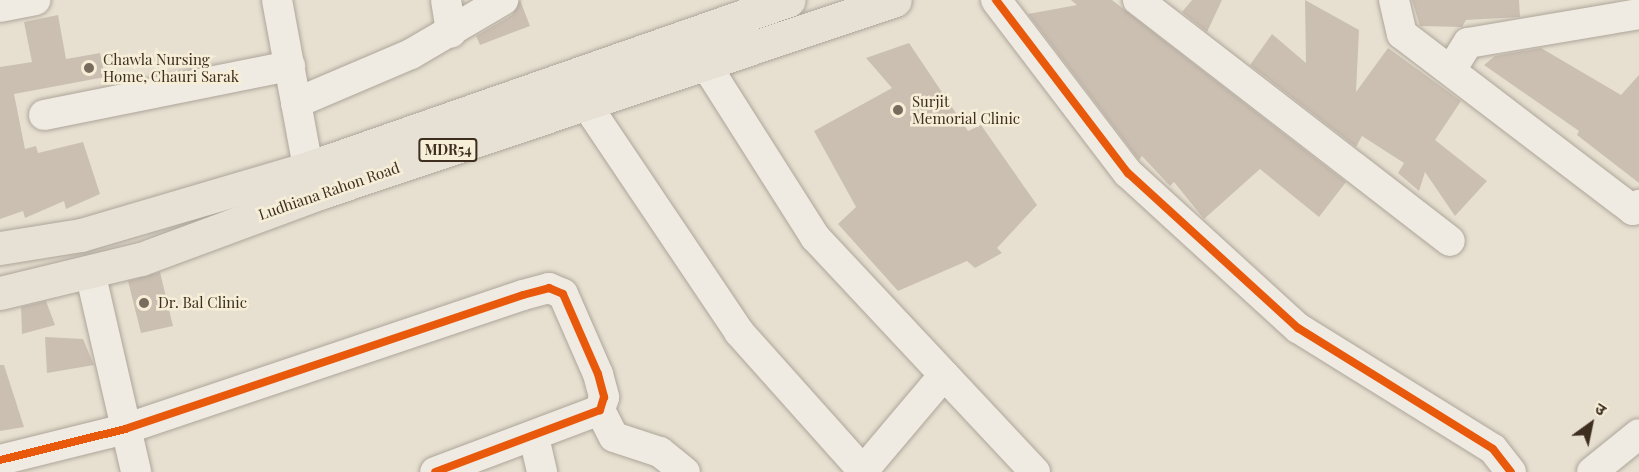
<!DOCTYPE html>
<meta charset="utf-8">
<style>
body{margin:0}
#map{position:relative;width:1639px;height:472px;overflow:hidden;background:#e7e0d1;font-family:"Playfair Display","Noto Sans Devanagari",serif}
div>[style]{position:absolute}
.building>*{inset:0;background:#cbbfb2}
.roads{filter:drop-shadow(0 0 2px #ada599) drop-shadow(0 0 2px #ada599)}
.minor>*{height:30px;margin:-15px;padding:0 15px;transform-origin:15px;border-radius:15px;background:#efebe3}
.primary>*{height:33px;margin:-16.5px;padding:0 16.5px;transform-origin:16.5px;border-radius:16.5px;background:#e6e1d4}
.cycleway>*{height:8px;margin:-4px;padding:0 4px;transform-origin:4px;border-radius:4px;background:#e8590c}
.dots>*{width:16px;height:16px;translate:-50% -50%;box-sizing:border-box;border:3px solid #f7eed8;border-radius:50%}
span{translate:-50% -50%;white-space:nowrap;text-align:center;line-height:1.15;-webkit-text-stroke:5px #f7eed8;paint-order:stroke}
.shield-label span{padding:2px 4px;background:#f7eed8;border:2px solid;border-radius:4px;-webkit-text-stroke-width:0}
.shield-label{font-size:14px;color:#3d2e20;font-weight:700}
.poi-label{font-size:15px;color:#3d2e20}
.left{translate:0 -50%;text-align:left}
.street-label{font-size:15px;color:#3d2e20}
.north{position:absolute;left:1561px;top:394px;width:60px;height:60px;-webkit-text-stroke:4px #f7eed8;paint-order:stroke;rotate:33deg;font-size:16px;font-weight:700;line-height:24px;text-align:center;color:#3d2e20}
.north::after{content:'';display:block;margin:auto;width:21px;height:27px;background:#3d2e20;clip-path:polygon(50% 0,100% 100%,50% 72%,0 100%)}
</style>
<div id="map">
<div class="building">
<i style="clip-path:polygon(520px 0,530px 26px,480px 45px,476px 36px,512px 15px)"></i>
<i style="clip-path:polygon(1071px 0,1112px 0,1346px 182px,1319px 217px,1260px 169px,1204px 219px,1174px 182px,1170px 186px,1142px 156px,1139px 160px,1028px 14px,1077px 5px)"></i>
<i style="clip-path:polygon(1192px 0,1222px 0,1207px 32px,1182px 12px)"></i>
<i style="clip-path:polygon(1305px 0,1359px 30px,1356px 92px,1388px 48px,1461px 101px,1435px 140px,1487px 181px,1455px 216px,1425px 172px,1419px 191px,1398px 173px,1404px 163px,1362px 136px,1356px 147px,1250px 65px,1272px 34px,1306px 63px)"></i>
<i style="clip-path:polygon(1412px 0,1519px 0,1520px 17px,1466px 20px,1462px 27px,1420px 26px)"></i>
<i style="clip-path:polygon(58px 15px,66px 59px,100px 53px,105px 77px,14px 94px,25px 149px,36px 146px,38px 153px,83px 142px,100px 194px,66px 209px,64px 201px,25px 218px,23px 211px,0 219px,0 67px,32px 62px,24px 22px)"></i>
<i style="clip-path:polygon(909px 43px,968px 131px,981px 125px,1037px 205px,997px 248px,1002px 253px,975px 268px,967px 261px,898px 291px,838px 224px,856px 207px,814px 131px,892px 88px,866px 58px)"></i>
<i style="clip-path:polygon(1541px 48px,1621px 95px,1639px 75px,1639px 183px,1577px 135px,1579px 131px,1484px 65px,1495px 56px)"></i>
<i style="clip-path:polygon(160px 272px,173px 326px,141px 333px,128px 281px)"></i>
<i style="clip-path:polygon(46px 301px,55px 325px,22px 334px,21px 307px)"></i>
<i style="clip-path:polygon(45px 337px,83px 339px,94px 365px,47px 373px)"></i>
<i style="clip-path:polygon(0 365px,4px 365px,24px 427px,0 431px)"></i>
</div>
<div class="roads">
<div class="minor">
<i style="left:277px;top:0;width:171px;rotate:79.5deg"></i>
<i style="left:446px;top:0;width:33px;rotate:81deg"></i>
<i style="left:996px;top:0;width:218px;rotate:52.7deg"></i>
<i style="left:1128px;top:173px;width:230px;rotate:42.4deg"></i>
<i style="left:1298px;top:328px;width:229px;rotate:31.8deg"></i>
<i style="left:1493px;top:449px;width:29px;rotate:52deg"></i>
<i style="left:1138px;top:0;width:394px;rotate:37.7deg"></i>
<i style="left:1394px;top:0;width:35px;rotate:77deg"></i>
<i style="left:1402px;top:34px;width:290px;rotate:37.3deg"></i>
<i style="left:1633px;top:210px;width:8px;rotate:-40deg"></i>
<i style="left:0;top:7px;width:36px;rotate:-11deg"></i>
<i style="left:692px;top:43px;width:230px;rotate:57.6deg"></i>
<i style="left:815px;top:237px;width:322px;rotate:46.9deg"></i>
<i style="left:1451px;top:70px;width:32px;rotate:-58deg"></i>
<i style="left:1468px;top:43px;width:173px;rotate:-9.6deg"></i>
<i style="left:296px;top:103px;width:125px;rotate:-23.1deg"></i>
<i style="left:411px;top:54px;width:107px;rotate:-30.4deg"></i>
<i style="left:586px;top:104px;width:275px;rotate:56.1deg"></i>
<i style="left:739px;top:332px;width:188px;rotate:48.2deg"></i>
<i style="left:44px;top:115px;width:251px;rotate:-11.3deg"></i>
<i style="left:90px;top:272px;width:205px;rotate:77deg"></i>
<i style="left:600px;top:410px;width:30px;rotate:63deg"></i>
<i style="left:614px;top:437px;width:48px;rotate:18.1deg"></i>
<i style="left:660px;top:452px;width:32px;rotate:39deg"></i>
<i style="left:534px;top:437px;width:36px;rotate:77deg"></i>
<i style="left:0;top:460px;width:129px;rotate:-13.9deg"></i>
<i style="left:125px;top:429px;width:420px;rotate:-18.6deg"></i>
<i style="left:523px;top:295px;width:27px;rotate:-15deg"></i>
<i style="left:549px;top:288px;width:15px;rotate:23deg"></i>
<i style="left:563px;top:294px;width:87px;rotate:66.4deg"></i>
<i style="left:598px;top:374px;width:24px;rotate:75deg"></i>
<i style="left:604px;top:397px;width:14px;rotate:107deg"></i>
<i style="left:600px;top:410px;width:176px;rotate:159.4deg"></i>
<i style="left:862px;top:472px;width:127px;rotate:-49.8deg"></i>
<i style="left:1592px;top:472px;width:60px;rotate:-39deg"></i>
</div>
<div class="primary">
<i style="left:0;top:248px;width:82px;rotate:-9.1deg"></i>
<i style="left:81px;top:235px;width:237px;rotate:-16.4deg"></i>
<i style="left:308px;top:168px;width:509px;rotate:-19.25deg"></i>
<i style="left:0;top:293px;width:145px;rotate:-13.6deg"></i>
<i style="left:141px;top:259px;width:193px;rotate:-20.3deg"></i>
<i style="left:322px;top:192px;width:604px;rotate:-18.52deg"></i>
</div>
</div>
<div class="cycleway">
<i style="left:996px;top:0;width:218px;rotate:52.7deg"></i>
<i style="left:1128px;top:173px;width:230px;rotate:42.4deg"></i>
<i style="left:1298px;top:328px;width:229px;rotate:31.8deg"></i>
<i style="left:1493px;top:449px;width:29px;rotate:52deg"></i>
<i style="left:0;top:460px;width:129px;rotate:-13.9deg"></i>
<i style="left:125px;top:429px;width:420px;rotate:-18.6deg"></i>
<i style="left:523px;top:295px;width:27px;rotate:-15deg"></i>
<i style="left:549px;top:288px;width:15px;rotate:23deg"></i>
<i style="left:563px;top:294px;width:87px;rotate:66.4deg"></i>
<i style="left:598px;top:374px;width:24px;rotate:75deg"></i>
<i style="left:604px;top:397px;width:14px;rotate:107deg"></i>
<i style="left:600px;top:410px;width:176px;rotate:159.4deg"></i>
</div>
<div class="dots">
<i style="left:89px;top:68px;background:#786c5e"></i>
<i style="left:898px;top:110px;background:#786c5e"></i>
<i style="left:144px;top:303px;background:#786c5e"></i>
</div>
<div class="shield-label">
<span style="left:448px;top:150px">MDR54</span>
</div>
<div class="poi-label">
<span class="left" style="left:103px;top:68px">Chawla Nursing<br>Home, Chauri Sarak</span>
<span class="left" style="left:912px;top:110px">Surjit<br>Memorial Clinic</span>
<span class="left" style="left:158px;top:303px">Dr. Bal Clinic</span>
</div>
<div class="street-label">
<span style="left:329px;top:191px;rotate:-19deg">Ludhiana Rahon Road</span>
</div>
<div class="north">उ</div>
</div>
